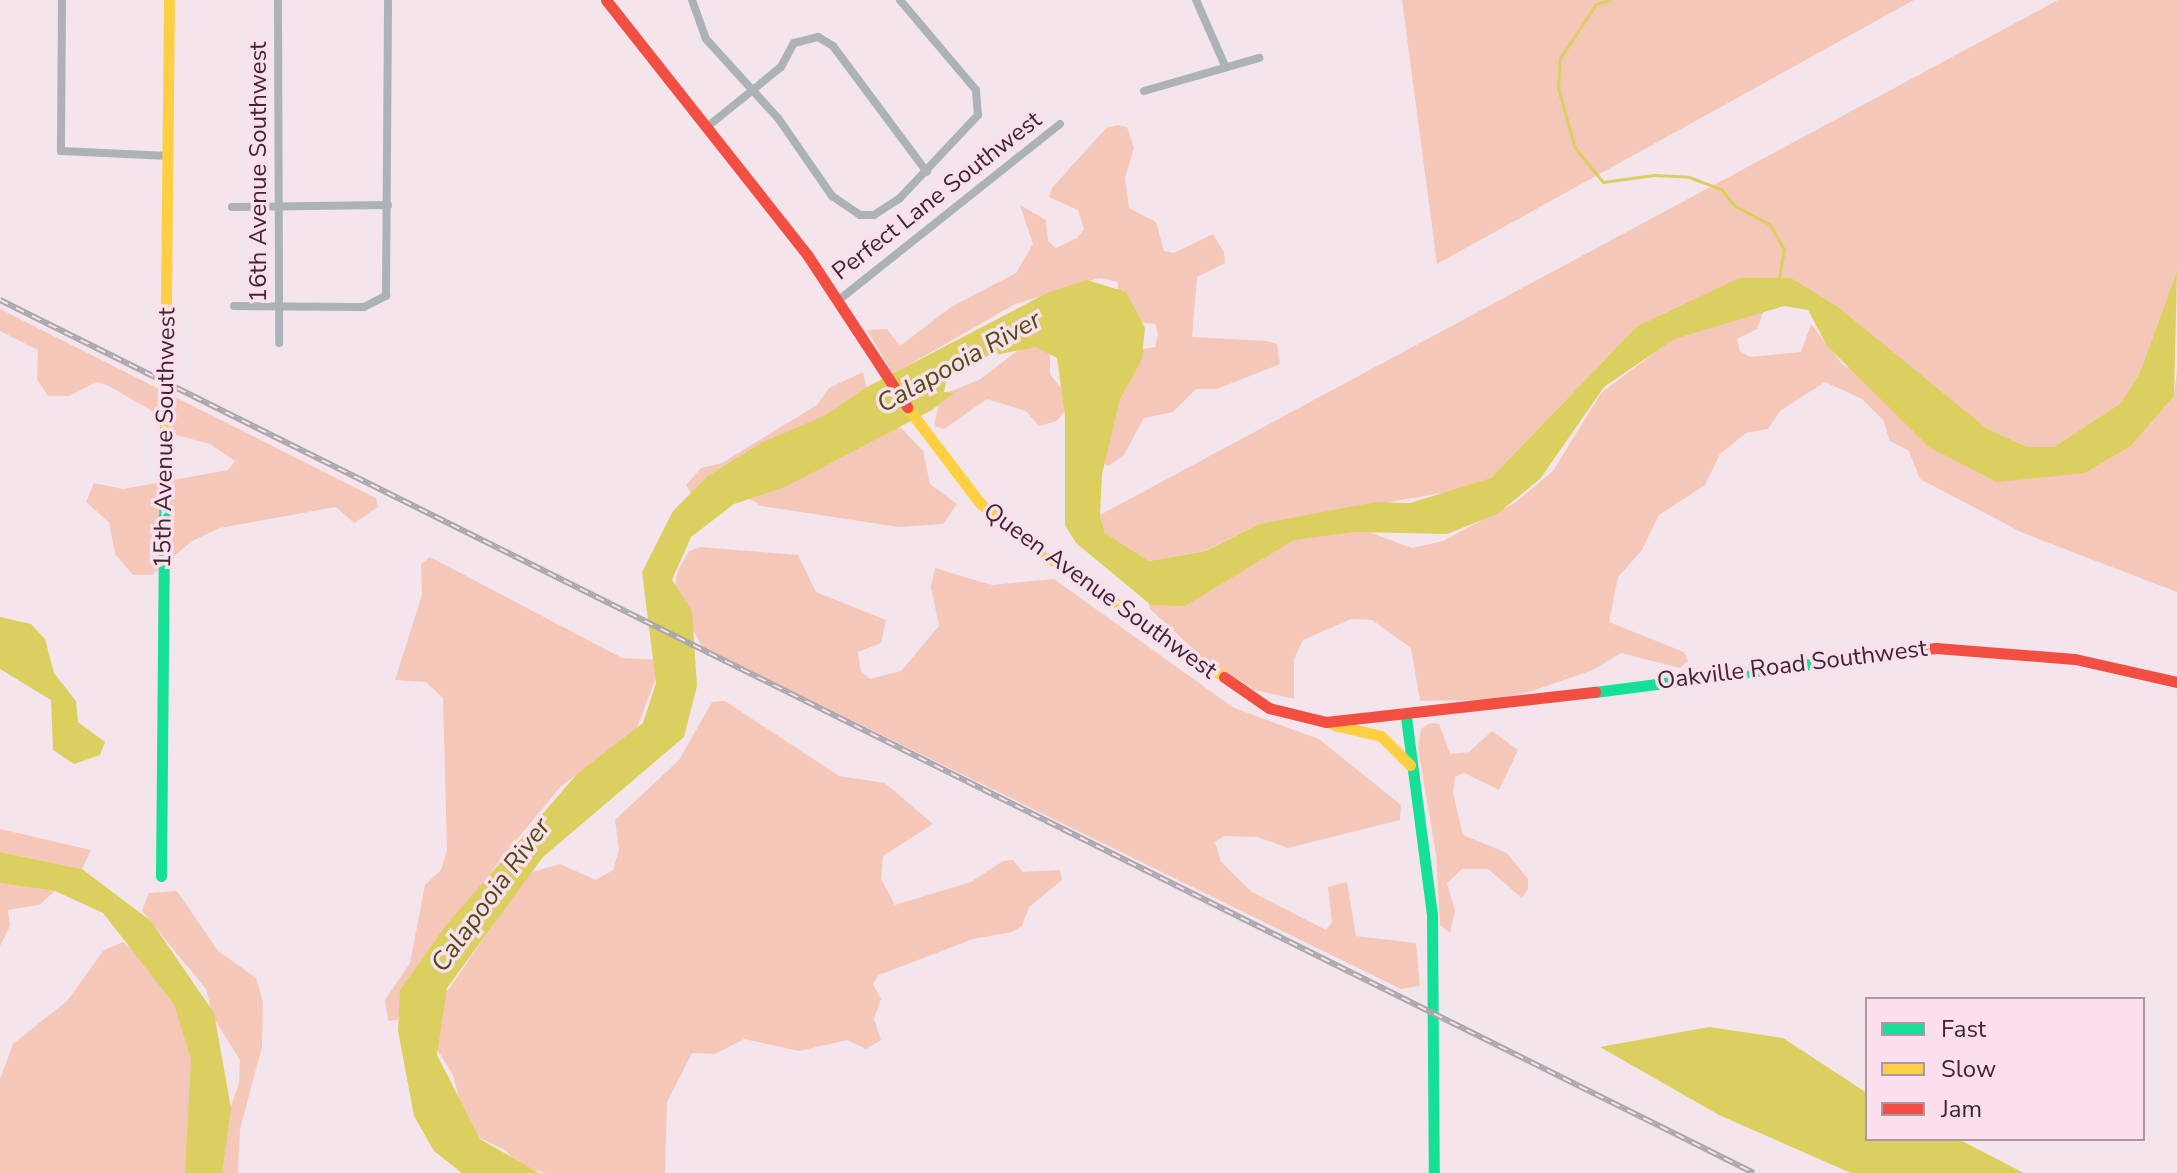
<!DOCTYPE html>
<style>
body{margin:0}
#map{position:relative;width:2177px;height:1173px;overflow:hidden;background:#f4e5ed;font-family:"Nunito Sans",sans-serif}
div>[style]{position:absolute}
.green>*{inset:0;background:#f5c7b9}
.water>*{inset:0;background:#dbcf60}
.stream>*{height:3px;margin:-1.5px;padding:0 1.5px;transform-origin:1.5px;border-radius:1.5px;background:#dbcf60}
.street>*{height:8px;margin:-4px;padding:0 4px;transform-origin:4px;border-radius:4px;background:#acb3b7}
.fast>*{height:11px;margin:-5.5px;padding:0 5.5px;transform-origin:5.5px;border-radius:5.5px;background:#16e098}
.slow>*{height:11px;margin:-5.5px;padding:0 5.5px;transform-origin:5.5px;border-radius:5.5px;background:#ffcf43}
.jam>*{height:11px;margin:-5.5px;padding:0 5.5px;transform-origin:5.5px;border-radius:5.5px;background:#f24e42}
.rail>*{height:6px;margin-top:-3px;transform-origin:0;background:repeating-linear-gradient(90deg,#fadfed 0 9px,#a7a7ac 0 18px);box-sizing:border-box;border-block:2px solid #a7a7ac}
span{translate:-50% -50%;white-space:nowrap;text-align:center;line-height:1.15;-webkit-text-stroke:7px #fadfed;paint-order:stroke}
.street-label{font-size:24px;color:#402635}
.water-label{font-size:26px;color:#514d12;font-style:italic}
.legend{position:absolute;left:1865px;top:997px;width:280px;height:144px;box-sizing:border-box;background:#fadfed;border:2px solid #b095a3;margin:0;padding:10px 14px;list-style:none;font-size:24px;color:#402635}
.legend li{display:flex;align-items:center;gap:16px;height:40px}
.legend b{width:40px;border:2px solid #b095a3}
</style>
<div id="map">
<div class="green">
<i style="clip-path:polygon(1402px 0,1914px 0,1437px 264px)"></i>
<i style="clip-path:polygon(2058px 0,2177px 0,2177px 271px,2140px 372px,2121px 403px,2054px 447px,2027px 447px,1986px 428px,1791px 278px,1636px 327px,1491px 478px,1460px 490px,1259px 524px,1205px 551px,1149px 561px,1105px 533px,1100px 515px)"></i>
<i style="clip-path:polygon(1117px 125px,1127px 127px,1134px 148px,1125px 178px,1129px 208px,1156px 222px,1164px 251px,1174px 253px,1213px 234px,1224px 252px,1225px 263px,1197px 277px,1192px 337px,1267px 341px,1277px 344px,1280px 364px,1217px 389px,1196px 389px,1173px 412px,1144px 418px,1124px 455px,1108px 466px,1099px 460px,1132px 351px,1155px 347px,1158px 334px,1155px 324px,1139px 322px,1118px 303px,1118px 282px,1099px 278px,1015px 304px,893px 374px,867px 330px,887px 329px,900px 346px,951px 307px,1016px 273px,1033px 244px,1020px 205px,1046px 220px,1048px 241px,1056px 248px,1077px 238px,1084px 229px,1078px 210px,1049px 197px,1052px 188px,1106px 128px)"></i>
<i style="clip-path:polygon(0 309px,376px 498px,378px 507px,354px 523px,336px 507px,220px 528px,192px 541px,152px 575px,133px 575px,115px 554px,109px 522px,86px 502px,94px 483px,123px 489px,228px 470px,235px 461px,210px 444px,172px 434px,152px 411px,107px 385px,96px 382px,69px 396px,48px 396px,37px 379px,38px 350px,0 331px)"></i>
<i style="clip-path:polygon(1764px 310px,1757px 329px,1737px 339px,1740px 351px,1750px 357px,1801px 352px,1811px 324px,1843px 365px,2085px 473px,2131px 446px,2174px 396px,2177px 369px,2177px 592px,2023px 533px,1920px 479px,1909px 451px,1890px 441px,1883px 420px,1862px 399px,1825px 382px,1780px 411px,1768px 429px,1746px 433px,1720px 454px,1705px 485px,1659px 515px,1642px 550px,1618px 577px,1609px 622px,1684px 652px,1688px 661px,1680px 668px,1621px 653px,1593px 670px,1529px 692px,1492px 700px,1420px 701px,1411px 648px,1372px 620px,1351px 619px,1303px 640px,1294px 659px,1294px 699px,1254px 690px,1200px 655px,1150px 609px,1148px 598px,1187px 605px,1209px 584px,1298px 538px,1363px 530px,1412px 548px,1443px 541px,1516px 502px,1553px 471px,1601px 393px,1675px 337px,1692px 325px)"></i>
<i style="clip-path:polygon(1025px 345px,1044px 346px,1050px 355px,1050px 374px,1064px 392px,1064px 412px,1057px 421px,1039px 426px,1026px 411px,987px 399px,944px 429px,934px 426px,941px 395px,979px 380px)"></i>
<i style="clip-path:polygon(863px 372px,868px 393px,923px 451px,930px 484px,957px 504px,943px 524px,899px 527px,761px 506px,745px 496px,692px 494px,686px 485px,701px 468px,722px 463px,817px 405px,829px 388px)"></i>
<i style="clip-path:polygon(701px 547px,798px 555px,816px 592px,886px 620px,881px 643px,858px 652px,861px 672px,870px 679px,901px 671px,939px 626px,931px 587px,935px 568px,991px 585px,1054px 579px,1234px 708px,1319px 739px,1401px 805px,1400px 820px,1288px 848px,1257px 837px,1224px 836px,1215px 842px,1221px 862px,1252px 892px,1326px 930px,1332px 922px,1328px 887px,1347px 882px,1356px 936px,1416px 943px,1420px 986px,1401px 989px,702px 647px,674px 593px,678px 570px,689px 551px)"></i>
<i style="clip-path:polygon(430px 557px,622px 658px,659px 660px,659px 670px,635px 733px,561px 786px,500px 860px,407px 993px,397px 1020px,388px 1021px,385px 1000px,410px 963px,425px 885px,441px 870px,447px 850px,443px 698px,426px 682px,395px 680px,422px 595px,421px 564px)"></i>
<i style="clip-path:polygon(725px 701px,839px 776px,885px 783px,933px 824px,883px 856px,881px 879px,895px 905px,971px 882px,1003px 861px,1013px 860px,1023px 872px,1060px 870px,1062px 880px,1029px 907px,1022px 926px,1012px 932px,973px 939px,879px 975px,873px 984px,881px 999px,874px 1019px,881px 1040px,866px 1049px,847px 1040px,799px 1051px,744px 1039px,715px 1054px,692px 1053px,667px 1102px,665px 1173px,545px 1173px,520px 1166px,505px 1150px,468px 1132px,453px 1075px,437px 1049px,435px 1009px,529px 873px,560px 864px,596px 880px,613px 870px,619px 850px,615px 820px,679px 760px,712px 702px)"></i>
<i style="clip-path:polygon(1430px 723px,1439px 724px,1450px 754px,1469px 752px,1492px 731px,1518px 750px,1499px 790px,1464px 773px,1455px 777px,1453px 793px,1463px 835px,1507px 853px,1528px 879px,1528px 889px,1522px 898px,1488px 869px,1462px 869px,1447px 883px,1455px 910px,1450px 933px,1440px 925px,1436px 854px,1418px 748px,1421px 729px)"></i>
<i style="clip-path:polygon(0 829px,91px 850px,82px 869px,0 852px)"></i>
<i style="clip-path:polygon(0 883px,55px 891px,39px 905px,8px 910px,10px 926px,0 946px)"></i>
<i style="clip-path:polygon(177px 891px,218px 951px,256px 978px,263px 1002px,262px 1047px,240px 1129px,238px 1173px,208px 1173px,239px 1083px,240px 1060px,213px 1017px,206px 989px,142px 911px,149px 893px)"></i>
<i style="clip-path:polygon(123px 942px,145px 960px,198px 1038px,189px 1173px,0 1173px,0 1079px,13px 1044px,67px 1001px,104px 950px)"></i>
</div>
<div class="water">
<i style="clip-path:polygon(2177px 271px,2174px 396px,2131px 446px,2085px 473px,1997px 482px,1929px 447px,1827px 346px,1808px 310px,1784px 306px,1674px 339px,1604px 387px,1540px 479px,1497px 514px,1447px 534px,1354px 532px,1294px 540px,1185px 606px,1151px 605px,1076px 543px,1065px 525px,1065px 416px,1057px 358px,1036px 347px,969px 360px,947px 377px,944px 392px,954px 393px,932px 410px,785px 487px,734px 504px,691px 537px,672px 580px,692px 611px,697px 686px,684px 737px,543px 857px,447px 988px,437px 1055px,480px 1139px,539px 1173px,462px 1173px,434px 1151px,414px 1116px,398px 1031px,400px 990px,447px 924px,578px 773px,643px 723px,656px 683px,642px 572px,673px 511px,708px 476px,761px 443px,826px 415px,867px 387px,1047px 293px,1087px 280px,1126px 292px,1145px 328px,1142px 359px,1120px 399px,1102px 474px,1100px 515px,1105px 533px,1149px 561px,1206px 551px,1259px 524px,1376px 502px,1410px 503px,1491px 478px,1636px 327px,1739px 278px,1791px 278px,1838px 307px,1986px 428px,2027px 447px,2054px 447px,2121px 403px,2140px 372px)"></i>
<i style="clip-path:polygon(0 617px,31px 624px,45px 639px,54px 673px,76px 701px,78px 722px,105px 742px,100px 755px,74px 764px,53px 750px,51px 700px,0 669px)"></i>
<i style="clip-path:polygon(0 852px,82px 869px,151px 921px,214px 1013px,231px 1108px,222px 1173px,185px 1173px,191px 1059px,174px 1004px,103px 913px,55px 891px,0 883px)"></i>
<i style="clip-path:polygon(1709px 1027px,1783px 1038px,1867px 1093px,1867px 1139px,1958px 1139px,2024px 1173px,1851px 1173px,1719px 1115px,1600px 1047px)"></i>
</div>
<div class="stream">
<i style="left:1610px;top:0;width:15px;rotate:164deg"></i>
<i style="left:1596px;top:4px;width:65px;rotate:123.7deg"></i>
<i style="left:1560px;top:58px;width:30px;rotate:94deg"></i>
<i style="left:1558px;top:88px;width:62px;rotate:74.2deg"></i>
<i style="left:1575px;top:148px;width:44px;rotate:50.5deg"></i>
<i style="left:1603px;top:182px;width:51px;rotate:-7.8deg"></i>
<i style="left:1654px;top:175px;width:35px;rotate:3deg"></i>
<i style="left:1689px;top:177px;width:34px;rotate:21deg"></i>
<i style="left:1721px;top:189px;width:22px;rotate:51deg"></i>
<i style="left:1735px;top:206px;width:40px;rotate:28deg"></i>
<i style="left:1770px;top:225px;width:28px;rotate:60deg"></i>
<i style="left:1784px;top:249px;width:29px;rotate:100deg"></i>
</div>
<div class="street">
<i style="left:62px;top:0;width:151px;rotate:90.4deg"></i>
<i style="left:61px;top:151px;width:107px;rotate:2.7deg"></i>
<i style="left:278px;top:0;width:343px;rotate:89.8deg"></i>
<i style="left:692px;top:0;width:41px;rotate:70.3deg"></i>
<i style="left:706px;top:39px;width:107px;rotate:47.7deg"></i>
<i style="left:778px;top:118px;width:95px;rotate:55.3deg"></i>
<i style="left:832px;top:196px;width:34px;rotate:34deg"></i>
<i style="left:860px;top:215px;width:14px"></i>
<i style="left:874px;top:215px;width:31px;rotate:-33deg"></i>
<i style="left:900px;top:198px;width:114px;rotate:-46.8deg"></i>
<i style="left:978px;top:115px;width:25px;rotate:-95deg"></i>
<i style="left:976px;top:90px;width:118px;rotate:-130.2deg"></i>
<i style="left:1196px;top:0;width:74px;rotate:66.2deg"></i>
<i style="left:1144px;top:91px;width:120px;rotate:-16deg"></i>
<i style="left:707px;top:127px;width:95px;rotate:-39deg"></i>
<i style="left:781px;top:67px;width:27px;rotate:-62deg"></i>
<i style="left:794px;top:43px;width:25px;rotate:-14deg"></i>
<i style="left:818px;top:37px;width:17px;rotate:31deg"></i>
<i style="left:833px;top:46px;width:157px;rotate:53.3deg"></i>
<i style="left:232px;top:207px;width:156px;rotate:-0.7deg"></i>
<i style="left:840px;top:299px;width:281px;rotate:-38.5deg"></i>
<i style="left:234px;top:306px;width:130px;rotate:0.4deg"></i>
<i style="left:364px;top:307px;width:25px;rotate:-27deg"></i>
<i style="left:386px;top:296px;width:296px;rotate:-89.6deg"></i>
</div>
<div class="fast">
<i style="left:1595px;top:692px;width:302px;rotate:-7.4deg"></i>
<i style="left:1406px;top:717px;width:199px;rotate:82.5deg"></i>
<i style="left:1432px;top:914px;width:259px;rotate:89.6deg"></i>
<i style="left:161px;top:876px;width:375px;rotate:-89.5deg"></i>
</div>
<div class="slow">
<i style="left:907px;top:407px;width:121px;rotate:52.8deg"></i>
<i style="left:980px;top:503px;width:64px;rotate:39.9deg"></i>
<i style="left:1029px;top:544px;width:236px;rotate:34.3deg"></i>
<i style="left:164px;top:501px;width:501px;rotate:-89.43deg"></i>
<i style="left:1334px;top:725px;width:48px;rotate:13.2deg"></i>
<i style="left:1381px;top:736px;width:41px;rotate:45deg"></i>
</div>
<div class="jam">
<i style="left:606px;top:0;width:326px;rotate:51.7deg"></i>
<i style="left:808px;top:256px;width:181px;rotate:56.7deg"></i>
<i style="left:1894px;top:653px;width:42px;rotate:-6.8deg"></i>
<i style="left:1936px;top:648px;width:139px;rotate:4.5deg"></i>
<i style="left:2075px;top:659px;width:105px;rotate:12.7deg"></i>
<i style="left:1224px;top:677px;width:55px;rotate:34.6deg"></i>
<i style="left:1269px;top:708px;width:59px;rotate:13.8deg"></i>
<i style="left:1326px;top:722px;width:271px;rotate:-6.4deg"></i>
</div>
<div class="rail">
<i style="left:0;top:300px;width:1959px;rotate:26.46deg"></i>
</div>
<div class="street-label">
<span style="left:259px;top:172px;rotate:-90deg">16th Avenue Southwest</span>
<span style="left:937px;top:196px;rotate:-38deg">Perfect Lane Southwest</span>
<span style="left:165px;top:438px;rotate:-89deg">15th Avenue Southwest</span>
<span style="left:1100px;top:591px;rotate:36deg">Queen Avenue Southwest</span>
<span style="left:1792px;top:665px;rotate:-7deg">Oakville Road Southwest</span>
</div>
<div class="water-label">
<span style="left:959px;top:362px;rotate:-29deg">Calapooia River</span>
<span style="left:491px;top:895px;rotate:-54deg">Calapooia River</span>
</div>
<ul class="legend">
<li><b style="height:10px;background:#16e098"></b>Fast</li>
<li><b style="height:10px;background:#ffcf43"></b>Slow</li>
<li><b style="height:10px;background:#f24e42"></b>Jam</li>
</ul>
</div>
